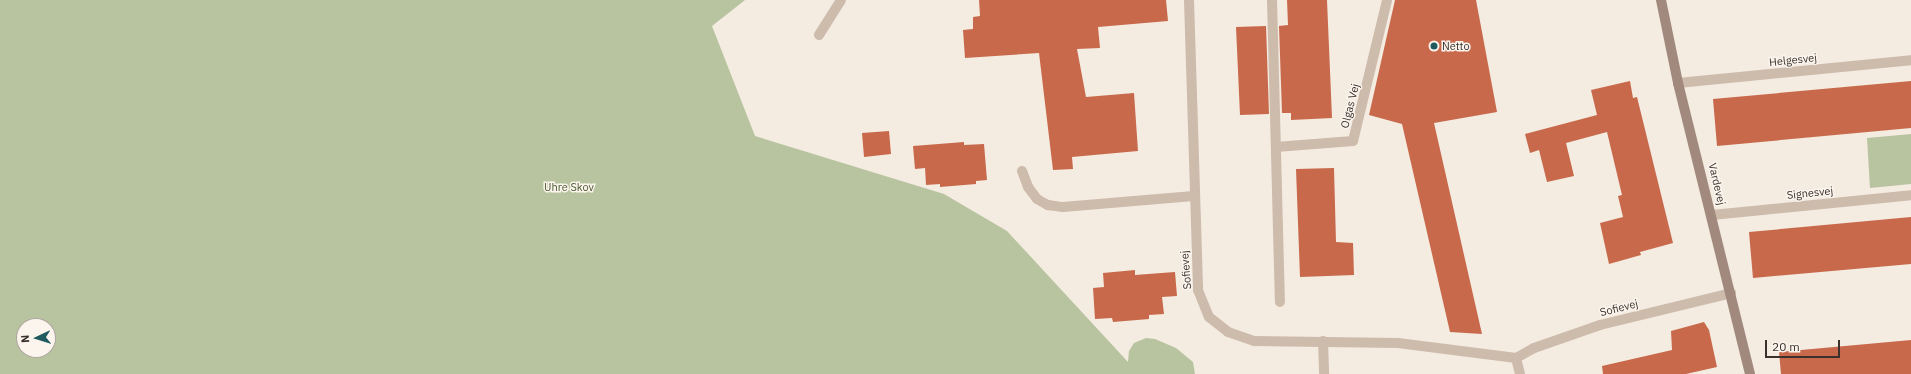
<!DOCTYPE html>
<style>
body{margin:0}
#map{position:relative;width:1911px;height:374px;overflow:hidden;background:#f4ebe1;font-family:"IBM Plex Sans",sans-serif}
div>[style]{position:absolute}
.green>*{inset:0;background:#b8c4a0}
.building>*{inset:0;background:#c8694b}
.street>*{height:10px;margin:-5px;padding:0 5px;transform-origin:5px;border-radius:5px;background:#cdbbac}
.secondary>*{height:10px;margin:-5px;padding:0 5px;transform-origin:5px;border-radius:5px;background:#a18a7d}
.dots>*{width:11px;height:11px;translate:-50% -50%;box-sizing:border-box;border:2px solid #fbf5ee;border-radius:50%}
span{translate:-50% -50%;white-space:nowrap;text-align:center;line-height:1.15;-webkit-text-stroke:3px #fbf5ee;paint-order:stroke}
.poi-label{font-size:11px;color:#3b302b}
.left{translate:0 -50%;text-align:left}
.street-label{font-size:11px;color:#3b302b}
.park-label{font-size:11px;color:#4a5a2e}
.north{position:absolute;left:16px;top:318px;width:40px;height:40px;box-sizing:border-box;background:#fbf5ee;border:1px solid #aea6a0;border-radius:50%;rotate:266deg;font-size:11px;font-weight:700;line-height:16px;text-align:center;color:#3b302b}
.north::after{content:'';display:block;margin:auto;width:14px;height:18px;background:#1f5a5e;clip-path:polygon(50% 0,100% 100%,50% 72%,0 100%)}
.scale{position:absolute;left:1765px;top:340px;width:75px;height:18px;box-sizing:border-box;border:2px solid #3b302b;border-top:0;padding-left:5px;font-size:12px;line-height:14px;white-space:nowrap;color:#3b302b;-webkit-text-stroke:3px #fbf5ee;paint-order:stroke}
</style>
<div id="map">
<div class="green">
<i style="clip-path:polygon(evenodd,0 0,745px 0,712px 26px,755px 136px,944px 194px,1007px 231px,1128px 362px,1129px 351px,1134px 343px,1146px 338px,1155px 339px,1176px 348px,1193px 362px,1195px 374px,0 374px,0 0,24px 326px,48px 326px,48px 350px,24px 350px,24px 326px)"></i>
<i style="clip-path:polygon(1911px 134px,1911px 184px,1870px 188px,1867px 138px)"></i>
</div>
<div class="building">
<i style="clip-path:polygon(979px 0,1166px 0,1168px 21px,1098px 27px,1100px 48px,1077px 49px,1086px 97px,1134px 93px,1138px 151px,1072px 157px,1073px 169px,1053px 170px,1039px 53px,965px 58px,963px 30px,973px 29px,973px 17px,980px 16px)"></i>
<i style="clip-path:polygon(1287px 0,1327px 0,1332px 118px,1291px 120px,1291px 113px,1282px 113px,1279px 26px,1288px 25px)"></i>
<i style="clip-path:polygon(1395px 0,1476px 0,1497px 112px,1434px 123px,1482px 334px,1450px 332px,1402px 124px,1369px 115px)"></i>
<i style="clip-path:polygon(1266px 26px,1269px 114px,1240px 115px,1236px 27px)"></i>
<i style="clip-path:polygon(1630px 81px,1633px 98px,1637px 97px,1673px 243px,1640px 252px,1641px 255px,1609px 264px,1600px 223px,1623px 217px,1618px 196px,1622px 195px,1607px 132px,1566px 143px,1574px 176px,1547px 182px,1539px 150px,1530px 153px,1525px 134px,1597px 115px,1591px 90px)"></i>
<i style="clip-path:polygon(1911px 81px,1911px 128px,1717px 146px,1713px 99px)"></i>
<i style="clip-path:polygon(889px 131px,891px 154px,864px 157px,862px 133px)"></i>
<i style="clip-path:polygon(964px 142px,964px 145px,984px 144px,987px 180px,976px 181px,976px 184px,940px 187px,940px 184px,926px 185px,925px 168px,915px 169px,913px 146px)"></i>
<i style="clip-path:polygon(1334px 168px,1336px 242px,1353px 243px,1354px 275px,1300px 277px,1296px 169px)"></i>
<i style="clip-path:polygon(1911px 217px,1911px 264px,1753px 278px,1749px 232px)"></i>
<i style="clip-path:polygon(1135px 270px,1135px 275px,1175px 272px,1177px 296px,1162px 297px,1164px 314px,1149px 315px,1149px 319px,1113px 322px,1112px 318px,1095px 319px,1093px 288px,1104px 287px,1103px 273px)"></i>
<i style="clip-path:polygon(1704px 322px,1709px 330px,1717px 367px,1686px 374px,1603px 374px,1602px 366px,1672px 350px,1671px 331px)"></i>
<i style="clip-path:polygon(1911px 340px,1911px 374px,1781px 374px,1779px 352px)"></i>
</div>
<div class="street">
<i style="left:1189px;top:0;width:290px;rotate:88.2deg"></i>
<i style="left:1198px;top:290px;width:29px;rotate:68deg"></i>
<i style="left:1209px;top:317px;width:24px;rotate:38deg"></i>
<i style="left:1228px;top:332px;width:28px;rotate:19deg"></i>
<i style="left:1254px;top:341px;width:144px;rotate:0.8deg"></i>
<i style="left:1398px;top:343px;width:119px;rotate:7.2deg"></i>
<i style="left:1516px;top:358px;width:21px;rotate:-29deg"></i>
<i style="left:1534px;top:348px;width:70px;rotate:-19.2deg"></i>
<i style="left:1600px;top:325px;width:135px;rotate:-13.7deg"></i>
<i style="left:1272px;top:0;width:302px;rotate:88.5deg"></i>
<i style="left:819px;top:35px;width:41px;rotate:-57.8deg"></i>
<i style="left:1678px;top:83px;width:234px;rotate:-5.6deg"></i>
<i style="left:1276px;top:147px;width:77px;rotate:-4.5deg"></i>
<i style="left:1353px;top:141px;width:145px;rotate:-76.4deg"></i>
<i style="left:1022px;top:171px;width:17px;rotate:69deg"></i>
<i style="left:1028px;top:187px;width:15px;rotate:53deg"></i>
<i style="left:1037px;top:199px;width:13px;rotate:29deg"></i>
<i style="left:1048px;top:205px;width:15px;rotate:8deg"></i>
<i style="left:1063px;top:207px;width:131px;rotate:-4.8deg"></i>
<i style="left:1712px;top:215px;width:200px;rotate:-5.7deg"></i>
<i style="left:1323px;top:341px;width:33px;rotate:88deg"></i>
<i style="left:1516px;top:358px;width:16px;rotate:76deg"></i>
</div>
<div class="secondary">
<i style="left:1661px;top:0;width:85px;rotate:78.4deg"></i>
<i style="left:1678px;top:83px;width:300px;rotate:76.1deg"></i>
</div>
<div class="dots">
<i style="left:1434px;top:46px;background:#1f5a5e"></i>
</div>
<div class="poi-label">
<span class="left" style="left:1442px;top:46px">Netto</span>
</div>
<div class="street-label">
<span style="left:1793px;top:60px;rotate:-6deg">Helgesvej</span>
<span style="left:1350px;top:106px;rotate:-76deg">Olgas Vej</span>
<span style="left:1717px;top:184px;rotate:77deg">Vardevej</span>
<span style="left:1810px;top:193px;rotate:-6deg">Signesvej</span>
<span style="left:1186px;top:270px;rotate:-95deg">Sofievej</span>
<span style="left:1619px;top:308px;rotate:-14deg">Sofievej</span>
</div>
<div class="park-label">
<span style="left:569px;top:187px">Uhre Skov</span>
</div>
<div class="north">N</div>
<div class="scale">20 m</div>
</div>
